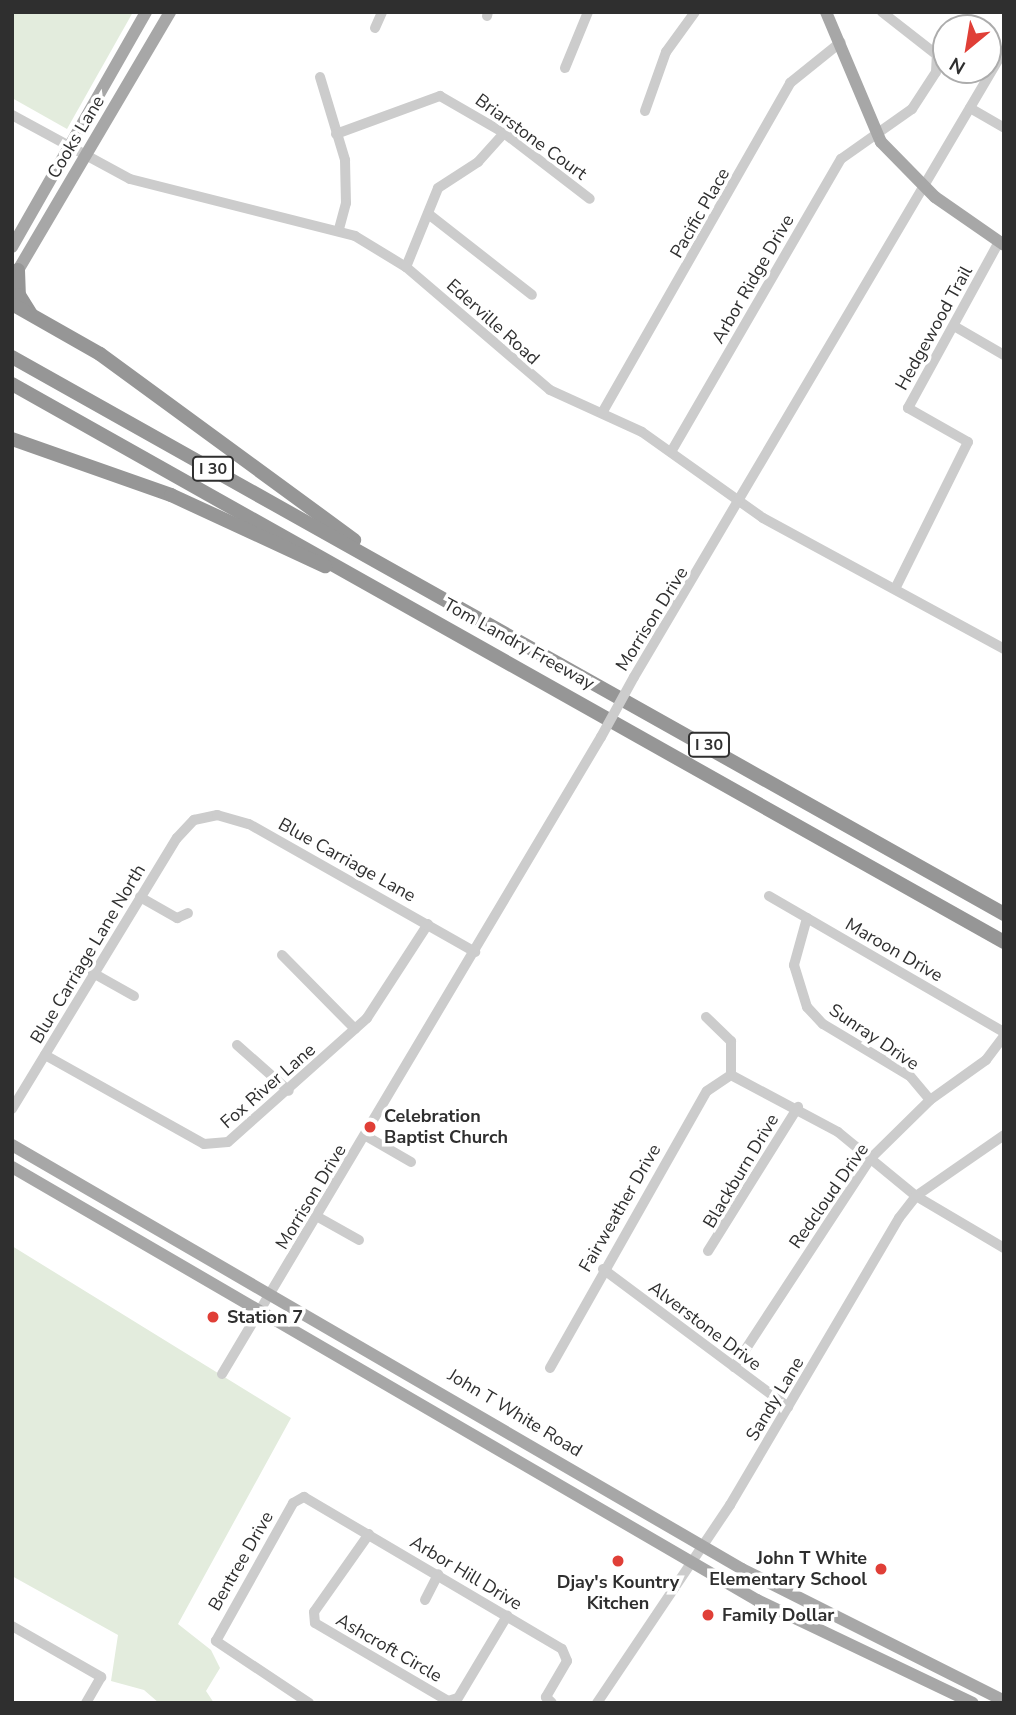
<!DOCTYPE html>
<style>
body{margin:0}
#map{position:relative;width:1016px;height:1715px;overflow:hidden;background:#fff;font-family:"Nunito Sans",sans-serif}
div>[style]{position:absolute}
.green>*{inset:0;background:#e3ecdd}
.minor>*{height:10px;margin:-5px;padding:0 5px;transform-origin:5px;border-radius:5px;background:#ccc}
.major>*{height:12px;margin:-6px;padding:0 6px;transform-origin:6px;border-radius:6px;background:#a7a7a7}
.highway>*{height:14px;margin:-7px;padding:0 7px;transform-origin:7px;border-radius:7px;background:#969696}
.minor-bridge>*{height:10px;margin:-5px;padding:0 5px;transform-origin:5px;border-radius:5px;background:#ccc}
.dots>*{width:19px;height:19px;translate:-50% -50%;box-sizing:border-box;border:4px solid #fff;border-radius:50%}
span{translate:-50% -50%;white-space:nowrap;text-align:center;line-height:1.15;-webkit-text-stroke:7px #fff;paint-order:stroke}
.shield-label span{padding:2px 5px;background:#fff;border:2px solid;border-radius:5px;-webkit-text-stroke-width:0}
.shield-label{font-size:16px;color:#2f2f2f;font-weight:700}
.street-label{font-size:18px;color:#2f2f2f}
.poi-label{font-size:18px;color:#2f2f2f;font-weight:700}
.left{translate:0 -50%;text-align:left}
.right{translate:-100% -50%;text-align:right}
.frame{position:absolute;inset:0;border:14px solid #2f2f2f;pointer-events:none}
.north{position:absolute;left:932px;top:14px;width:70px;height:70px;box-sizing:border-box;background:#fff;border:2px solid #acacac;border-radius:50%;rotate:210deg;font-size:19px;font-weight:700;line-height:28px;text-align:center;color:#2f2f2f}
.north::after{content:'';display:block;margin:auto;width:24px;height:32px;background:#e03f37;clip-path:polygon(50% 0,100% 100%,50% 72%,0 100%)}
</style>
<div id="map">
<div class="green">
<i style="clip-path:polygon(12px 12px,133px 12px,67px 129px,12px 98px)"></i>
<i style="clip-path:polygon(12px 1246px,291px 1418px,178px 1624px,211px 1650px,220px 1668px,206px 1691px,214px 1703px,159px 1703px,144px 1690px,111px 1681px,118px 1635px,12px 1576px)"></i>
</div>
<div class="minor">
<i style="left:487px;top:16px;width:4px;rotate:-76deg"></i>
<i style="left:375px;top:28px;width:17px;rotate:-66deg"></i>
<i style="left:565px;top:68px;width:61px;rotate:-67.7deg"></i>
<i style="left:320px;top:77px;width:87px;rotate:73.2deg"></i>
<i style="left:345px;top:160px;width:43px;rotate:88.7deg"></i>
<i style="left:346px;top:203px;width:27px;rotate:105deg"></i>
<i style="left:970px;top:108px;width:39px;rotate:30deg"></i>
<i style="left:645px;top:111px;width:63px;rotate:-70.4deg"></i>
<i style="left:666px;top:52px;width:49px;rotate:-54.1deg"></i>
<i style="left:12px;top:115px;width:134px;rotate:28.5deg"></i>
<i style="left:130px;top:179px;width:232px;rotate:14.2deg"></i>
<i style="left:355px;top:236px;width:60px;rotate:31.3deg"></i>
<i style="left:406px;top:267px;width:189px;rotate:40.5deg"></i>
<i style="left:550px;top:390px;width:101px;rotate:24.5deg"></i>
<i style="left:642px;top:432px;width:148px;rotate:35.4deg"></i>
<i style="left:763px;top:518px;width:274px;rotate:28.5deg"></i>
<i style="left:336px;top:134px;width:111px;rotate:-20.1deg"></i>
<i style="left:440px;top:96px;width:74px;rotate:30deg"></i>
<i style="left:504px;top:133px;width:108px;rotate:37.5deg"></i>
<i style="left:431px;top:216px;width:128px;rotate:38deg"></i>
<i style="left:406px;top:267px;width:85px;rotate:-67.9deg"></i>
<i style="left:438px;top:188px;width:48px;rotate:-33deg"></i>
<i style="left:478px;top:162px;width:39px;rotate:-48deg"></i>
<i style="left:954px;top:326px;width:58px;rotate:30.1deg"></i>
<i style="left:602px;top:413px;width:380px;rotate:-60.3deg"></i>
<i style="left:790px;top:83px;width:65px;rotate:-38.8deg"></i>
<i style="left:671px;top:452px;width:339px;rotate:-59.9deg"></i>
<i style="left:841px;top:159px;width:87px;rotate:-35.2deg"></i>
<i style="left:912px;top:109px;width:44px;rotate:-57deg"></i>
<i style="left:936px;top:72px;width:17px;rotate:-87deg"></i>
<i style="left:937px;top:55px;width:70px;rotate:-142deg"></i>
<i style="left:895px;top:589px;width:164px;rotate:-63.6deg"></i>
<i style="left:968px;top:442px;width:69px;rotate:-150.5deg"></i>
<i style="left:908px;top:408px;width:189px;rotate:-61.3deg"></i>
<i style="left:634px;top:677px;width:728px;rotate:-59.45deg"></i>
<i style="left:769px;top:896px;width:272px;rotate:30.1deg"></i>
<i style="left:140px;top:897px;width:43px;rotate:29.6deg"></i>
<i style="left:177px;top:918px;width:12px;rotate:-24deg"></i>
<i style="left:807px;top:918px;width:49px;rotate:105.5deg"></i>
<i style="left:794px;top:965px;width:44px;rotate:72.8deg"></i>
<i style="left:807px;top:1007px;width:23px;rotate:47deg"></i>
<i style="left:823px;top:1024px;width:101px;rotate:30.9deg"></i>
<i style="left:910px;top:1076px;width:31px;rotate:50deg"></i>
<i style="left:282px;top:955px;width:104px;rotate:45.4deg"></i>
<i style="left:93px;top:973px;width:47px;rotate:29.3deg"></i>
<i style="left:706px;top:1017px;width:35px;rotate:44deg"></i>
<i style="left:731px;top:1041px;width:34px;rotate:90deg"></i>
<i style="left:237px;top:1045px;width:69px;rotate:41.5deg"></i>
<i style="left:45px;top:1055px;width:182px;rotate:29.2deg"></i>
<i style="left:204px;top:1144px;width:24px;rotate:-5deg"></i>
<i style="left:228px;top:1142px;width:186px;rotate:-41.7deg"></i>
<i style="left:367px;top:1018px;width:112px;rotate:-57deg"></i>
<i style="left:12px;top:1109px;width:317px;rotate:-58.7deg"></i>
<i style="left:177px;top:838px;width:25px;rotate:-47deg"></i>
<i style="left:194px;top:820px;width:24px;rotate:-12deg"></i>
<i style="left:217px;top:815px;width:33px;rotate:16deg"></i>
<i style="left:249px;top:824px;width:260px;rotate:29.5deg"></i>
<i style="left:366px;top:1136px;width:52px;rotate:30deg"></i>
<i style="left:318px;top:1217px;width:47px;rotate:29.3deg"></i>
<i style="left:708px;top:1251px;width:170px;rotate:-58deg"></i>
<i style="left:603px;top:1269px;width:231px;rotate:36.7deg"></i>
<i style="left:734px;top:1367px;width:249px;rotate:-56.8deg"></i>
<i style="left:870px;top:1159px;width:84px;rotate:-44.5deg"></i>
<i style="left:930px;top:1100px;width:69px;rotate:-35.5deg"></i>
<i style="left:986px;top:1060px;width:30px;rotate:-53deg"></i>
<i style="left:550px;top:1368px;width:318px;rotate:-60.5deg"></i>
<i style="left:707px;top:1091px;width:29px;rotate:-34deg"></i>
<i style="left:731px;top:1075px;width:121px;rotate:28deg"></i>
<i style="left:838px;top:1132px;width:101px;rotate:39.4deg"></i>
<i style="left:916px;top:1196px;width:102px;rotate:30.6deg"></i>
<i style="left:222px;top:1374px;width:741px;rotate:-59.25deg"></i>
<i style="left:369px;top:1534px;width:95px;rotate:125.2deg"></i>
<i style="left:314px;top:1612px;width:11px;rotate:85deg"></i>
<i style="left:315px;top:1623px;width:154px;rotate:30.4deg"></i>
<i style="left:448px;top:1701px;width:10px;rotate:-17deg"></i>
<i style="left:458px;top:1698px;width:96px;rotate:-59.1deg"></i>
<i style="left:425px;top:1600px;width:29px;rotate:-63deg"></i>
<i style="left:12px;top:1626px;width:103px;rotate:29.8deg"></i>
<i style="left:101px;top:1677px;width:30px;rotate:120deg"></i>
<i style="left:309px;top:1703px;width:112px;rotate:-146.3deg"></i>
<i style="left:216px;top:1641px;width:158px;rotate:-60.8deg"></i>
<i style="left:293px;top:1503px;width:13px;rotate:-29deg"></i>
<i style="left:304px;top:1497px;width:299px;rotate:30.5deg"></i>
<i style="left:562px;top:1649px;width:13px;rotate:67deg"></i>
<i style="left:567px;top:1661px;width:42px;rotate:120.3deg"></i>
<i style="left:546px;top:1697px;width:8px;rotate:45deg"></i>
<i style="left:597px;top:1703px;width:239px;rotate:-56.1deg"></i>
<i style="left:730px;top:1505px;width:333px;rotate:-59.5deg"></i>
<i style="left:899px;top:1218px;width:28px;rotate:-52deg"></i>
<i style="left:916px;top:1196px;width:107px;rotate:-34.7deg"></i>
</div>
<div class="major">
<i style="left:826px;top:12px;width:141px;rotate:67.1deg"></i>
<i style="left:881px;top:142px;width:77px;rotate:45.5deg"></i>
<i style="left:935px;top:197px;width:84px;rotate:34.8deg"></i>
<i style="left:12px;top:247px;width:271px;rotate:-60.3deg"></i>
<i style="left:14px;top:277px;width:308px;rotate:-59.5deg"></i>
<i style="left:12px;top:1145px;width:844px;rotate:30.15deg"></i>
<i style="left:742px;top:1569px;width:293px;rotate:26.7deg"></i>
<i style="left:12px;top:1167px;width:862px;rotate:30.17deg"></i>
<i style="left:757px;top:1600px;width:239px;rotate:25.5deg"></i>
</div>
<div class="highway">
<i style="left:18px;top:270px;width:25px;rotate:88deg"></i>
<i style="left:19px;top:295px;width:22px;rotate:58deg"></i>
<i style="left:12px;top:304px;width:101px;rotate:29.6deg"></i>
<i style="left:100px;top:354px;width:315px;rotate:36.2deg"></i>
<i style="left:12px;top:357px;width:1138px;rotate:29.31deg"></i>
<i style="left:12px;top:384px;width:1138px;rotate:29.36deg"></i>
<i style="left:12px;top:439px;width:169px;rotate:19.4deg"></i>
<i style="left:171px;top:495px;width:170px;rotate:24.8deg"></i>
</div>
<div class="minor-bridge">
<i style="left:601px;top:737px;width:68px;rotate:-61.2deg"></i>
</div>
<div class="dots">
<i style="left:370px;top:1127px;background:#e03f37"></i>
<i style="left:213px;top:1317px;background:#e03f37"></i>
<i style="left:618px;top:1561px;background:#e03f37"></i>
<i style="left:881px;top:1569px;background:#e03f37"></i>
<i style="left:708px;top:1615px;background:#e03f37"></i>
</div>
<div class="shield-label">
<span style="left:213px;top:469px">I 30</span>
<span style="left:709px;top:745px">I 30</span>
</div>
<div class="street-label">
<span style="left:76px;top:137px;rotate:-59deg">Cooks Lane</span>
<span style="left:531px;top:137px;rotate:36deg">Briarstone Court</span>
<span style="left:700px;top:213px;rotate:-60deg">Pacific Place</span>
<span style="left:753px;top:279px;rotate:-60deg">Arbor Ridge Drive</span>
<span style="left:493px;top:322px;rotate:42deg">Ederville Road</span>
<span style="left:934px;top:328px;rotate:-61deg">Hedgewood Trail</span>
<span style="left:652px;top:619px;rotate:-58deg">Morrison Drive</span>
<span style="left:519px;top:644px;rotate:29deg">Tom Landry Freeway</span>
<span style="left:347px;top:860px;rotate:29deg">Blue Carriage Lane</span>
<span style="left:894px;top:950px;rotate:30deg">Maroon Drive</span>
<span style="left:88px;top:954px;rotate:-59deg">Blue Carriage Lane North</span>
<span style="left:874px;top:1037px;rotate:34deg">Sunray Drive</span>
<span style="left:268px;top:1086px;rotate:-41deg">Fox River Lane</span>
<span style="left:741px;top:1171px;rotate:-59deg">Blackburn Drive</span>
<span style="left:829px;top:1196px;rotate:-55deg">Redcloud Drive</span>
<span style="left:311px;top:1197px;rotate:-59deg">Morrison Drive</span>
<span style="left:620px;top:1208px;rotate:-60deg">Fairweather Drive</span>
<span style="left:705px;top:1326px;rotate:37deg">Alverstone Drive</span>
<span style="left:775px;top:1399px;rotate:-59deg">Sandy Lane</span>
<span style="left:515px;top:1413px;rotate:31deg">John T White Road</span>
<span style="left:241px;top:1561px;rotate:-60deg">Bentree Drive</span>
<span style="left:466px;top:1573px;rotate:31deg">Arbor Hill Drive</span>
<span style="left:389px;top:1648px;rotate:30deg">Ashcroft Circle</span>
</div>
<div class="poi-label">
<span class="left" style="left:384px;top:1127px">Celebration<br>Baptist Church</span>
<span class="left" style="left:227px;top:1317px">Station 7</span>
<span class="right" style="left:867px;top:1569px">John T White<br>Elementary School</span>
<span style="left:618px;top:1593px">Djay's Kountry<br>Kitchen</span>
<span class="left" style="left:722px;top:1615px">Family Dollar</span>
</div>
<div class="frame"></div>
<div class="north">N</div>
</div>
